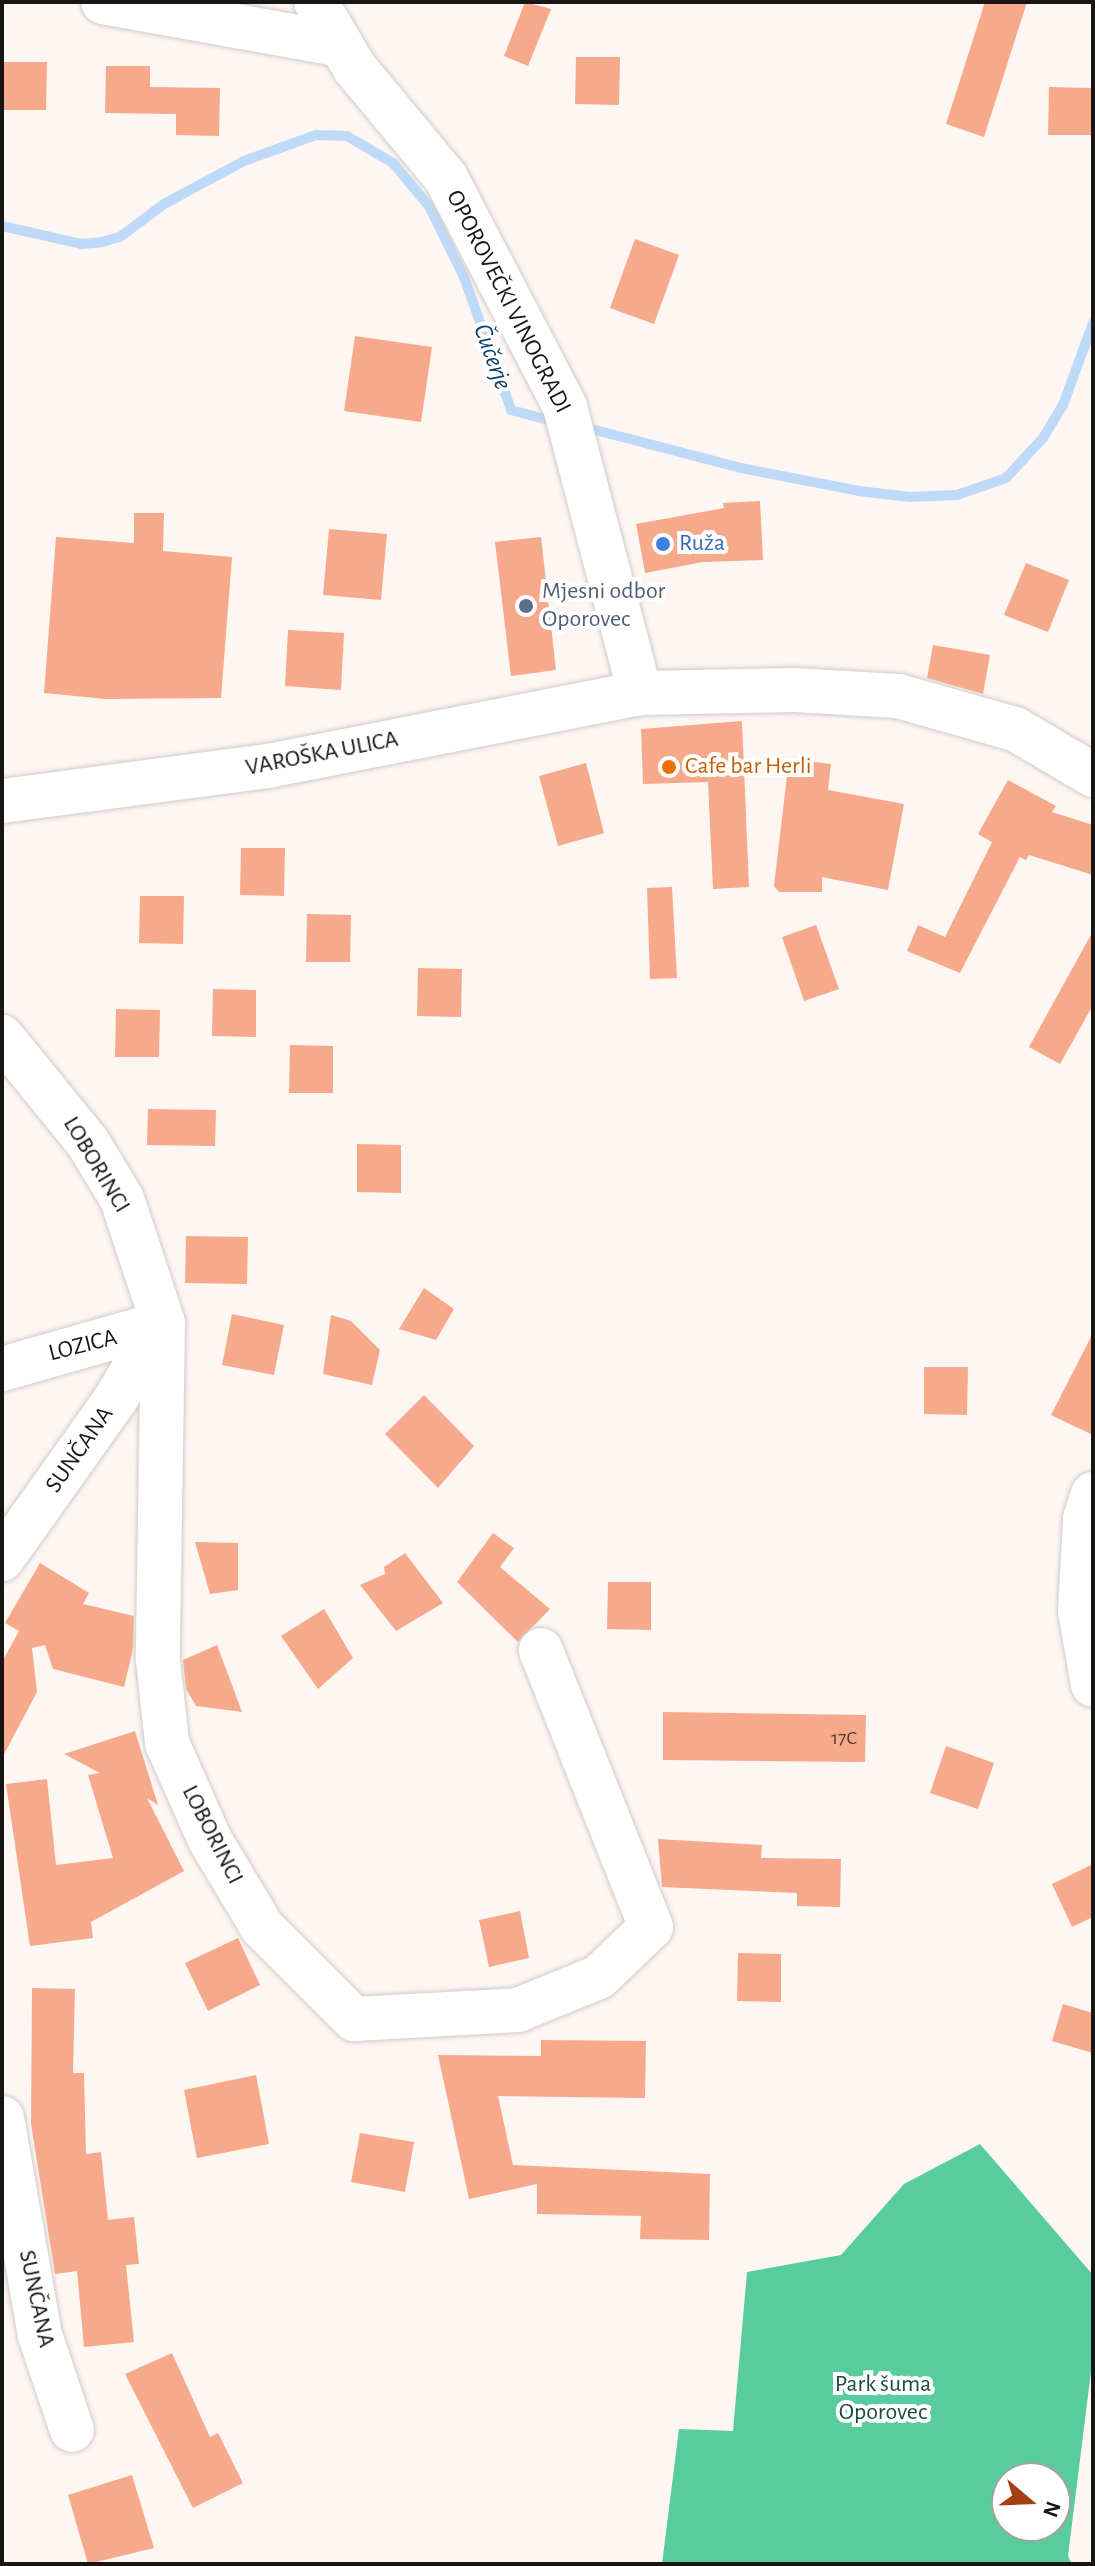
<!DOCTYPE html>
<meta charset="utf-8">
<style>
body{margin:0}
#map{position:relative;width:1095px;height:2566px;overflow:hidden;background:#fdf6f3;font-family:"Alegreya Sans",sans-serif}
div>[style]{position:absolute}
.forest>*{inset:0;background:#59cc9d}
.stream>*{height:10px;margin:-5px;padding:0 5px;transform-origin:5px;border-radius:5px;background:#bfdaf8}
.building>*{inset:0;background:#f7aa8b}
.roads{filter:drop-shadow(0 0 2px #d1cbc8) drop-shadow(0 0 2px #d1cbc8)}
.minor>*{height:44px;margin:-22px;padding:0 22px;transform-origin:22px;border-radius:22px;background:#fff}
.dots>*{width:22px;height:22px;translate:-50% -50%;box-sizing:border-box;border:4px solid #fff;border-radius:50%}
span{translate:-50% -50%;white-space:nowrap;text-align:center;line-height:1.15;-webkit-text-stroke:8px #fff;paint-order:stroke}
.number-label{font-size:20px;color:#503b32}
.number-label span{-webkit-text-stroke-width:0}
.street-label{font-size:24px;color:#181615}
.shop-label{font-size:24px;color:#366cbe}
.left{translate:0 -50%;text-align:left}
.service-label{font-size:24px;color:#4e5e75}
.food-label{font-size:24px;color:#c56008}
.park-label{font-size:24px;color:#1c4c39}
.water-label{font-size:26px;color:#0b406c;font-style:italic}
.frame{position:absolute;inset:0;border:4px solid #181615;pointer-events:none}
.north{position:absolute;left:991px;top:2462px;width:80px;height:80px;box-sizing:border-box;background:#fff;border:2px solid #a3a2a1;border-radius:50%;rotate:109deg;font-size:22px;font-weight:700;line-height:32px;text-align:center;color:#181615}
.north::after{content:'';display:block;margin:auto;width:28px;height:36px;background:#a43f11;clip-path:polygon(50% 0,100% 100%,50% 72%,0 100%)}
</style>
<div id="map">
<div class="forest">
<i style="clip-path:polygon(evenodd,980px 2144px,1093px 2275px,1093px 2355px,1068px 2556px,1072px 2564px,662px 2564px,679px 2429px,733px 2431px,747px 2272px,841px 2255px,904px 2184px,980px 2144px,1007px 2478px,1055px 2478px,1055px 2526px,1007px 2526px,1007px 2478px)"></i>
</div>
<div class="stream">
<i style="left:2px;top:226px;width:81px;rotate:12.8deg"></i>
<i style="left:81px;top:244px;width:21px;rotate:-5deg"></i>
<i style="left:102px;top:242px;width:19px;rotate:-16deg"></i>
<i style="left:120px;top:237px;width:55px;rotate:-36.9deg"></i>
<i style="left:164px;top:204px;width:91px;rotate:-28.3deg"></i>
<i style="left:244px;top:161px;width:77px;rotate:-19.9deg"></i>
<i style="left:316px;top:135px;width:31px;rotate:2deg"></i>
<i style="left:347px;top:136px;width:53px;rotate:30.4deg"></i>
<i style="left:393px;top:163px;width:56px;rotate:50.1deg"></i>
<i style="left:429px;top:206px;width:79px;rotate:63.8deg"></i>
<i style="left:464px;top:277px;width:141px;rotate:70.5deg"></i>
<i style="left:511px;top:410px;width:47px;rotate:14.9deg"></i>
<i style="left:580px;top:426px;width:166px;rotate:14.6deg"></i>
<i style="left:741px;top:468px;width:120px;rotate:11deg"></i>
<i style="left:859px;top:491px;width:51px;rotate:6.7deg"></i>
<i style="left:910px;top:497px;width:47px;rotate:-2.4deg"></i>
<i style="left:957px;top:495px;width:52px;rotate:-19.1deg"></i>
<i style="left:1006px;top:478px;width:54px;rotate:-47.2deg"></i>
<i style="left:1043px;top:438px;width:39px;rotate:-59deg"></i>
<i style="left:1063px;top:405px;width:87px;rotate:-69.9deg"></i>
</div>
<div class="building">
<i style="clip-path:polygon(525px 2px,551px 9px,528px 66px,504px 56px)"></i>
<i style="clip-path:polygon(985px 2px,1027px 2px,984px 137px,946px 124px)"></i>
<i style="clip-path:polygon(576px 57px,620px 57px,619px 105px,575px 104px)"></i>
<i style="clip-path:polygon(4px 62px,47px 62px,46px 110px,3px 110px)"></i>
<i style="clip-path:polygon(106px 66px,150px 66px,150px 87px,220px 88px,219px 136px,176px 135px,176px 114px,105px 113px)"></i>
<i style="clip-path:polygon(1049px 87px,1092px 88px,1092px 135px,1048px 135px)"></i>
<i style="clip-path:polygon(635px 239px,679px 255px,654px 324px,610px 308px)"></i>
<i style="clip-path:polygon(355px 336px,432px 347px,421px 422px,344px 411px)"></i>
<i style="clip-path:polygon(760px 501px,763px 560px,703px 562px,645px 573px,636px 524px,724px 508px,723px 503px)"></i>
<i style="clip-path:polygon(134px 513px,164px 513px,163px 551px,232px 557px,221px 698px,106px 699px,44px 693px,56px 537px,134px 543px)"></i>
<i style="clip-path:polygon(329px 529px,387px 534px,381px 600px,323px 595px)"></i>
<i style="clip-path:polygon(541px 537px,556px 670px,511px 676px,495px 542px)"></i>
<i style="clip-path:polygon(1026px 563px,1069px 580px,1048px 632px,1004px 615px)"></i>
<i style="clip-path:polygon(288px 630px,344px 633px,341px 690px,285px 686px)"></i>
<i style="clip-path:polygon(933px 645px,990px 655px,983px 694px,927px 678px)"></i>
<i style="clip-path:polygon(742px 721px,749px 887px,713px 889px,708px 782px,643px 784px,641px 729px)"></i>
<i style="clip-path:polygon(789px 759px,831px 764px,828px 790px,904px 804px,888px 890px,822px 877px,822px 892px,779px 892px,774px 886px)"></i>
<i style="clip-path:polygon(586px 763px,604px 833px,558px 846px,539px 776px)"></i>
<i style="clip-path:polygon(1008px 780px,1056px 806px,1052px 812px,1093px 825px,1093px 875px,1029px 855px,1026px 860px,1020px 857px,960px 973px,907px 951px,918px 925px,945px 937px,992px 842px,978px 834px)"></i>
<i style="clip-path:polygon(241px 848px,285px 848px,284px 896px,240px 895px)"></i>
<i style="clip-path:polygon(672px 887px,677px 978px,650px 979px,647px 888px)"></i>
<i style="clip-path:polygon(140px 896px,184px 896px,183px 944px,139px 943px)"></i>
<i style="clip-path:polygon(307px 914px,351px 915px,350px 962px,306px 962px)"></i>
<i style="clip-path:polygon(816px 925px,839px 989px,804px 1001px,782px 937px)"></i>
<i style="clip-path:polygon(1093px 931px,1093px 1005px,1060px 1064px,1029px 1047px)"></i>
<i style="clip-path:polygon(418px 968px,462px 969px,461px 1017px,417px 1016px)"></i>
<i style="clip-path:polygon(213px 989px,256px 990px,256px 1037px,212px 1036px)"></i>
<i style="clip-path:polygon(116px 1009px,160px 1010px,159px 1057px,115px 1057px)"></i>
<i style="clip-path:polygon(290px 1045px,333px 1046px,333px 1093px,289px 1093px)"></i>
<i style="clip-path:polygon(148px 1109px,216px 1110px,215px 1146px,147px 1145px)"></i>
<i style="clip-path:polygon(357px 1144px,401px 1145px,401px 1193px,357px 1192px)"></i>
<i style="clip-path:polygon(186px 1236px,248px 1237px,247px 1284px,185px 1283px)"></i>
<i style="clip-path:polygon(424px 1288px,454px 1309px,436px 1340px,399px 1329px)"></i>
<i style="clip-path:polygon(232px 1314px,284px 1325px,274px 1375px,222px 1365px)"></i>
<i style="clip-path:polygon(331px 1315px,351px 1321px,380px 1350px,372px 1385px,323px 1374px)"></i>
<i style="clip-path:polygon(1093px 1333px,1093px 1435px,1051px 1415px)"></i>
<i style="clip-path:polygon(924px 1367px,968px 1367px,967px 1415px,924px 1414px)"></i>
<i style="clip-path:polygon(424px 1395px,474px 1446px,438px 1488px,385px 1434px)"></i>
<i style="clip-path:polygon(493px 1533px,514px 1548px,500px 1567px,550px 1609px,518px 1642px,457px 1582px)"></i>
<i style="clip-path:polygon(195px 1542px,238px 1543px,238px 1590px,210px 1594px)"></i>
<i style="clip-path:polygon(405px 1553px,443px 1603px,396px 1631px,360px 1585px,385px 1574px,384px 1567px)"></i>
<i style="clip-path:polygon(40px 1563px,89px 1593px,83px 1604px,134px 1616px,133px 1649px,124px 1687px,53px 1669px,45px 1645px,32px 1648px,37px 1692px,2px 1758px,2px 1662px,19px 1631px,5px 1623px)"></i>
<i style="clip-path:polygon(608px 1582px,651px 1582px,651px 1630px,607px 1629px)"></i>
<i style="clip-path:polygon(324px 1609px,353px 1658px,318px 1689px,281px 1636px)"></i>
<i style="clip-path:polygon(217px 1645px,242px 1712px,196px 1706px,186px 1689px,183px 1660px)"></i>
<i style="clip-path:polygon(663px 1712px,866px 1715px,865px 1762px,663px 1760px)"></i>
<i style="clip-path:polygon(135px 1731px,158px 1805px,147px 1798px,184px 1871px,91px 1922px,93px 1938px,30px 1946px,6px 1784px,47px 1779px,56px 1865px,113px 1858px,88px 1775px,100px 1773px,64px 1754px)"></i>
<i style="clip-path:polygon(946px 1746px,994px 1763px,978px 1809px,930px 1793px)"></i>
<i style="clip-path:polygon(658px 1839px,762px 1845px,761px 1858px,841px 1859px,840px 1907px,797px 1906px,797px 1893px,662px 1887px)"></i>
<i style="clip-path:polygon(1093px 1864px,1093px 1917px,1072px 1927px,1052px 1884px)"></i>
<i style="clip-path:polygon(520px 1911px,529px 1958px,489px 1967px,479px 1920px)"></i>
<i style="clip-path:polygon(238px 1938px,260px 1985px,208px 2011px,185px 1963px)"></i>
<i style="clip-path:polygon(738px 1953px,781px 1954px,781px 2002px,737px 2001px)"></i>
<i style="clip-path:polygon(32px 1988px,75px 1989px,73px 2073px,84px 2073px,86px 2154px,101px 2152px,108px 2220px,134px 2217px,139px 2264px,126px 2265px,134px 2342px,84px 2347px,77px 2271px,55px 2274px,31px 2124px)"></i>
<i style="clip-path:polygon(1063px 2004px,1093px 2013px,1093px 2053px,1052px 2041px)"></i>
<i style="clip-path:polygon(541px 2040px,646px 2041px,645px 2098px,498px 2096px,513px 2165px,710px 2174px,709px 2240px,640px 2239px,641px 2216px,537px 2214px,537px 2184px,469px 2199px,438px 2055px,541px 2056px)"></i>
<i style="clip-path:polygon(256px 2075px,269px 2144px,197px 2158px,184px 2090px)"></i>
<i style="clip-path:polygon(360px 2133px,414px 2142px,405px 2192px,351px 2182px)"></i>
<i style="clip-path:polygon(172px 2353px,210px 2437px,218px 2433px,243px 2483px,193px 2508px,125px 2374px)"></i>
<i style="clip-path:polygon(132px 2475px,154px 2548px,88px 2564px,68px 2495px)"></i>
</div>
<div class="roads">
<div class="minor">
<i style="left:103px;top:2px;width:242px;rotate:10.2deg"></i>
<i style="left:316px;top:2px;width:75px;rotate:59.7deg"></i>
<i style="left:354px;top:67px;width:144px;rotate:50.3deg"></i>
<i style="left:446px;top:178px;width:258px;rotate:62.5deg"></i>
<i style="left:565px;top:407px;width:296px;rotate:75.3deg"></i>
<i style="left:640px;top:693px;width:154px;rotate:-1.1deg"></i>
<i style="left:794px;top:690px;width:104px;rotate:3.3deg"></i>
<i style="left:898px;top:696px;width:122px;rotate:15.8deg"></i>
<i style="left:1015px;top:729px;width:91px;rotate:30.5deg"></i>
<i style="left:2px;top:801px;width:268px;rotate:-7.5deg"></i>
<i style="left:268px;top:766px;width:379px;rotate:-11.1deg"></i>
<i style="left:2px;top:1037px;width:136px;rotate:50.9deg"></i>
<i style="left:88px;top:1143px;width:66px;rotate:58.7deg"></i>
<i style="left:122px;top:1199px;width:131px;rotate:71.7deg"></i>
<i style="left:163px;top:1323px;width:337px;rotate:90.9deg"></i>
<i style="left:158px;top:1660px;width:83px;rotate:83.8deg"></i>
<i style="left:167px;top:1743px;width:106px;rotate:66.1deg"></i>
<i style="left:210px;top:1840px;width:101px;rotate:59.1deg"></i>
<i style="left:262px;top:1927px;width:130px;rotate:45deg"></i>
<i style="left:354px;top:2019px;width:164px;rotate:-3.1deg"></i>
<i style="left:518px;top:2010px;width:87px;rotate:-22.2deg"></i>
<i style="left:599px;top:1977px;width:72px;rotate:-43.9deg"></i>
<i style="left:651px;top:1927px;width:298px;rotate:-111.7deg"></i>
<i style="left:2px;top:1369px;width:167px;rotate:-15.9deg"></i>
<i style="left:1093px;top:1494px;width:26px;rotate:108deg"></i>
<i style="left:1085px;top:1519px;width:92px;rotate:93.1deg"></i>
<i style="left:1080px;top:1611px;width:75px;rotate:80deg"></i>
<i style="left:2px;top:1559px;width:199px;rotate:-54.6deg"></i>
<i style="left:117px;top:1397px;width:32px;rotate:-60deg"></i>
<i style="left:133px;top:1369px;width:38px;rotate:-79deg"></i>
<i style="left:2px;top:2118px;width:220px;rotate:80.1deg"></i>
<i style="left:40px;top:2335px;width:100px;rotate:71.4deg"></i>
</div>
</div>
<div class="dots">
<i style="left:663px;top:544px;background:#3f7fe0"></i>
<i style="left:526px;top:606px;background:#5c6f8a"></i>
<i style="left:669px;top:767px;background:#e8710a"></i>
</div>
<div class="number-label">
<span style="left:844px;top:1738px">17C</span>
</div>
<div class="street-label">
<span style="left:508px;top:302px;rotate:63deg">OPOROVEČKI VINOGRADI</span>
<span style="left:322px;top:754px;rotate:-11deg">VAROŠKA ULICA</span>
<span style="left:96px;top:1165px;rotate:59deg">LOBORINCI</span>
<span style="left:83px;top:1346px;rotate:-14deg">LOZICA</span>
<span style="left:80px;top:1450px;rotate:-55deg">SUNČANA</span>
<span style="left:212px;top:1835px;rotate:63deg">LOBORINCI</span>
<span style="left:36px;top:2299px;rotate:78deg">SUNČANA</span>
</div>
<div class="shop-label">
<span class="left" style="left:679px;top:544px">Ruža</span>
</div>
<div class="service-label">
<span class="left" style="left:542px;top:606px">Mjesni odbor<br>Oporovec</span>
</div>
<div class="food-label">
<span class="left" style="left:685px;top:767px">Cafe bar Herli</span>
</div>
<div class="park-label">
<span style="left:883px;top:2399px">Park šuma<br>Oporovec</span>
</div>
<div class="water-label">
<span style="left:492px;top:357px;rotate:70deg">Čučerje</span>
</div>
<div class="frame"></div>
<div class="north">N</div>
</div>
